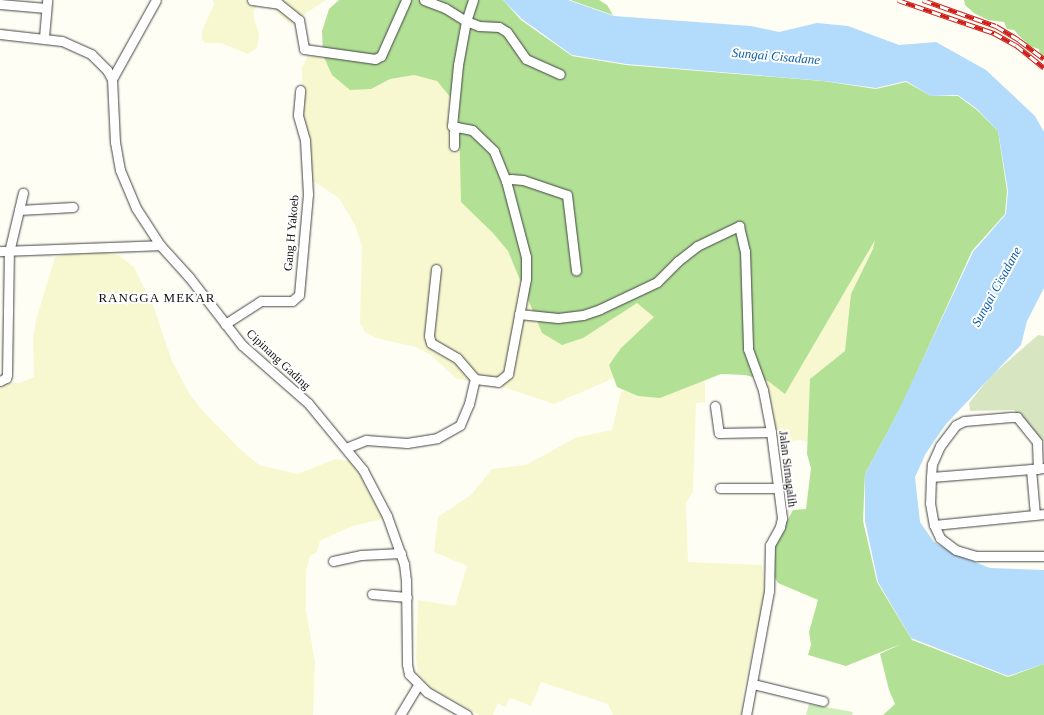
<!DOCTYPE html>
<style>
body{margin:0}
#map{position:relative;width:1044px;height:715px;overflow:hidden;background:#fffef4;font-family:Georgia,serif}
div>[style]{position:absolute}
.farmland>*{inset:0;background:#f8f8d0}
.green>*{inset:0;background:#d0eeb9}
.forest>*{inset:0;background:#b2e196}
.cemetery>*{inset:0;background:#d7e5c1}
.water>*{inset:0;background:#b3dbfc}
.roads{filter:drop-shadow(0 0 1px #434343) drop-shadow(0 0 1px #434343)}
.minor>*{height:9px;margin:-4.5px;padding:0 4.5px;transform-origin:4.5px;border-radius:4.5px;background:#fff}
.rail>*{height:4.5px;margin-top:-2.25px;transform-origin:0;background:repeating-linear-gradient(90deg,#fff 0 9px,#cf1e1a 0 18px);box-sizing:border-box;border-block:1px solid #cf1e1a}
span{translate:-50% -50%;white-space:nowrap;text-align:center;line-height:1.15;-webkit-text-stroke:4px #fff;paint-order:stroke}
.street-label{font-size:12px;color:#101010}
.water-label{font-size:13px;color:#0c5cb0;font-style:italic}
.neighbourhood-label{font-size:13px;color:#101010;letter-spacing:1px}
</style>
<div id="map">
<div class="farmland">
<i style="clip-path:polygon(213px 0,326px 0,290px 24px,270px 6px,257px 6px,254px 9px,254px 18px,259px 35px,257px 48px,248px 54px,221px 43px,205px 43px,202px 39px,202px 31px,214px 4px)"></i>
<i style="clip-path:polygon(395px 25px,620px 302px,873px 238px,919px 240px,816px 444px,800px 440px,773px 443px,770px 405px,744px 349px,649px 363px,554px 404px,495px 384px,457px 379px,431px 355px,416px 347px,376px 338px,365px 332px,360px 323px,362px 247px,355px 225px,339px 198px,313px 181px,310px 174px,302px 124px,302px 68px,310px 52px)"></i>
<i style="clip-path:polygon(102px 251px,118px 255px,134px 267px,154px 308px,172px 361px,189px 393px,200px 408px,239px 448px,259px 465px,298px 474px,335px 459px,354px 462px,382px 514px,382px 519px,350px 527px,320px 541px,317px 552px,310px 556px,306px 572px,306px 610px,315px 662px,313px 715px,0 715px,0 383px,19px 383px,34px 377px,33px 340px,36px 320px,55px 257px,66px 254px)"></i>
<i style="clip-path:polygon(687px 372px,705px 379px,705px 402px,696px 403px,693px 492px,686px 503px,688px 562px,762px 565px,765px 595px,743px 692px,741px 715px,613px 715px,608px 704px,541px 682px,531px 706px,510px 698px,505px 707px,498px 703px,493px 715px,479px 715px,431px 688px,418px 675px,416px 659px,418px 600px,455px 606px,467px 566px,434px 552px,438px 517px,471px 495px,492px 469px,526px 465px,575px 438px,612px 430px,621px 392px)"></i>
</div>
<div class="green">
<i style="clip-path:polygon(809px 704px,853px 712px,852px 715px,806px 715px)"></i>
</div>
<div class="forest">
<i style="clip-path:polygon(339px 0,503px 0,521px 20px,572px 56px,626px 65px,823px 81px,876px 89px,906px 82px,931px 96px,958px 96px,977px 110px,998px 131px,1007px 191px,1005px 214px,972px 251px,902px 405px,865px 474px,863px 521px,877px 582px,912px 640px,1008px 677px,1044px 664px,1044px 715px,883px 715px,895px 704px,889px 690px,880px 654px,901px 644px,846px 666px,808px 655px,811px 645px,809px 632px,818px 600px,778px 583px,770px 569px,771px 551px,793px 510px,806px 509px,811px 468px,807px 454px,810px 379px,845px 351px,851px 294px,873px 249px,875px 240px,785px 394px,768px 381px,745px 375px,721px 374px,660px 398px,638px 396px,617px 387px,609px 365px,621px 348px,654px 317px,637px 303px,583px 338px,562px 345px,542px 333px,508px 251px,493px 233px,461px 202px,459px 120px,451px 98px,437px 81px,414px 75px,390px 79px,371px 89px,350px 90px,332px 75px,323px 55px,322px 31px,329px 9px)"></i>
<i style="clip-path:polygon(570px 0,599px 0,607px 5px,613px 15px)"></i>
<i style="clip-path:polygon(964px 0,1044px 0,1044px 59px,1040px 57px,1039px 49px,1029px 46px,1014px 30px,1007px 29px,1004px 22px,988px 20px,974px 13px,965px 5px)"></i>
</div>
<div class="cemetery">
<i style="clip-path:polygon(1038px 335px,1044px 336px,1044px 441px,1038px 441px,1014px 410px,970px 411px,969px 403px,991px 376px)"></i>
</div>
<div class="water">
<i style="clip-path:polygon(503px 0,568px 0,614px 16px,751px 26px,779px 32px,817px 23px,848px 26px,899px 45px,936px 42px,986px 70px,1035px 116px,1044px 132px,1044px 288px,1027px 321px,1021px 345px,946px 424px,926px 453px,915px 477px,920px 522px,934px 542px,955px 554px,990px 568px,1044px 570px,1044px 664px,1008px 676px,911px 638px,878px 582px,865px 521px,865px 474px,897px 414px,973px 252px,1006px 214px,1008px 191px,998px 131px,977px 109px,958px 95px,931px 96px,906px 81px,876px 88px,824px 81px,626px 64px,572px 55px,522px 19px)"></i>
</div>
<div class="roads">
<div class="minor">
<i style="left:252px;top:0;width:27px;rotate:8deg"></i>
<i style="left:279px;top:4px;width:26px;rotate:39deg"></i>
<i style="left:299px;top:20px;width:29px;rotate:80deg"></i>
<i style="left:304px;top:49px;width:72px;rotate:8deg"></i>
<i style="left:375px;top:59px;width:7px;rotate:-27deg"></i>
<i style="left:381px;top:56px;width:61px;rotate:-65.9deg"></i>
<i style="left:424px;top:0;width:22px;rotate:21deg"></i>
<i style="left:445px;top:8px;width:25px;rotate:32deg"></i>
<i style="left:466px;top:21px;width:45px;rotate:100.3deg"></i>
<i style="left:458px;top:65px;width:61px;rotate:95.6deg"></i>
<i style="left:473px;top:0;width:22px;rotate:108deg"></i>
<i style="left:466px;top:21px;width:14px;rotate:21deg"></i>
<i style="left:479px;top:26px;width:20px;rotate:3deg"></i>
<i style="left:499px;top:27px;width:9px;rotate:32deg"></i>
<i style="left:507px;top:32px;width:33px;rotate:55deg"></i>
<i style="left:526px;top:59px;width:37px;rotate:24deg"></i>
<i style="left:0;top:4px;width:46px;rotate:5deg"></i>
<i style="left:0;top:34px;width:62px;rotate:6.4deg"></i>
<i style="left:62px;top:41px;width:32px;rotate:24deg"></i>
<i style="left:91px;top:54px;width:23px;rotate:45deg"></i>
<i style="left:107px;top:70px;width:10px;rotate:61deg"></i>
<i style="left:112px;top:79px;width:63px;rotate:87.3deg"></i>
<i style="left:115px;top:142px;width:28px;rotate:80deg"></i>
<i style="left:120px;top:170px;width:41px;rotate:67.2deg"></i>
<i style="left:136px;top:208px;width:44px;rotate:57deg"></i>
<i style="left:160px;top:245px;width:43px;rotate:47.8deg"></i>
<i style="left:189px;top:277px;width:86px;rotate:52.1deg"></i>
<i style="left:242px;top:345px;width:88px;rotate:41.3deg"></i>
<i style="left:308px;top:403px;width:87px;rotate:50.6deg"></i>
<i style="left:363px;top:470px;width:52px;rotate:62.4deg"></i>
<i style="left:387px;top:516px;width:51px;rotate:70.5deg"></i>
<i style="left:404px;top:564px;width:16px;rotate:83deg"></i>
<i style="left:406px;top:580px;width:84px;rotate:89.3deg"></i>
<i style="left:407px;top:664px;width:10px;rotate:79deg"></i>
<i style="left:409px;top:674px;width:25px;rotate:45deg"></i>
<i style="left:427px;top:692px;width:46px;rotate:29.9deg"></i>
<i style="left:44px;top:37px;width:37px;rotate:-85deg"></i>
<i style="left:112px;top:79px;width:90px;rotate:-60.9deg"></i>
<i style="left:452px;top:126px;width:5px;rotate:11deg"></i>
<i style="left:457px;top:127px;width:6px;rotate:121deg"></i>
<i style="left:454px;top:132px;width:14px;rotate:90deg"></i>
<i style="left:506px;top:181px;width:5px;rotate:-22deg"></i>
<i style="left:511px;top:179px;width:12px;rotate:5deg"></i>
<i style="left:523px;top:180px;width:46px;rotate:18.8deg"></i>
<i style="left:567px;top:195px;width:76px;rotate:83.2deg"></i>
<i style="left:19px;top:210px;width:54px;rotate:-3.2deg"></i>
<i style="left:0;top:251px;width:160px;rotate:-2.1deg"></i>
<i style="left:436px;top:269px;width:67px;rotate:96deg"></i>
<i style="left:429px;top:336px;width:7px;rotate:74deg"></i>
<i style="left:431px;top:343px;width:30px;rotate:30deg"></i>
<i style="left:457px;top:358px;width:28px;rotate:49deg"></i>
<i style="left:519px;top:314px;width:39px;rotate:6deg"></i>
<i style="left:558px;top:318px;width:25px;rotate:-7deg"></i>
<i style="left:583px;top:315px;width:18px;rotate:-19deg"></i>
<i style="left:600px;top:309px;width:63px;rotate:-25.3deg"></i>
<i style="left:657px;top:282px;width:30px;rotate:-45deg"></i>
<i style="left:678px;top:261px;width:24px;rotate:-38deg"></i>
<i style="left:697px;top:246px;width:47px;rotate:-25.5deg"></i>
<i style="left:739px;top:226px;width:26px;rotate:77deg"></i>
<i style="left:745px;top:251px;width:98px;rotate:88.2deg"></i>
<i style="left:748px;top:349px;width:44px;rotate:69.9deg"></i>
<i style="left:763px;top:390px;width:43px;rotate:79.2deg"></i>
<i style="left:771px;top:432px;width:87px;rotate:82.7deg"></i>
<i style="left:782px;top:518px;width:9px;rotate:103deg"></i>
<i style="left:780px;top:527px;width:21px;rotate:119deg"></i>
<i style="left:770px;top:545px;width:46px;rotate:91.2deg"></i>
<i style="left:769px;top:591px;width:126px;rotate:100.5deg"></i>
<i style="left:225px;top:324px;width:43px;rotate:-32.6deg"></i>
<i style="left:261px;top:301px;width:31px"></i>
<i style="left:292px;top:301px;width:9px;rotate:-41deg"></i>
<i style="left:299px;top:295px;width:101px;rotate:-84.9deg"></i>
<i style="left:308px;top:194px;width:54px;rotate:-93.2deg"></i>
<i style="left:305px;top:140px;width:26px;rotate:-106deg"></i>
<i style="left:298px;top:115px;width:25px;rotate:-85deg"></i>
<i style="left:0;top:381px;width:7px;rotate:-27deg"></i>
<i style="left:6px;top:378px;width:3px;rotate:-72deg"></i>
<i style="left:7px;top:375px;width:123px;rotate:-89.1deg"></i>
<i style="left:9px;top:252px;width:61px;rotate:-76.7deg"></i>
<i style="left:715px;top:406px;width:27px;rotate:82deg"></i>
<i style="left:719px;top:433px;width:52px;rotate:-1.1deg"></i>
<i style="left:346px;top:448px;width:22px;rotate:-22deg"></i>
<i style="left:366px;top:440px;width:41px;rotate:4.2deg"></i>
<i style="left:407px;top:443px;width:30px;rotate:-9deg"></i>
<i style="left:437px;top:438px;width:26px;rotate:-29deg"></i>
<i style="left:460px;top:425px;width:23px;rotate:-67deg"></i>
<i style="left:469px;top:404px;width:26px;rotate:-77deg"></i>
<i style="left:475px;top:379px;width:23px;rotate:7deg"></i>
<i style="left:498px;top:382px;width:13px;rotate:-39deg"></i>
<i style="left:508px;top:374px;width:97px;rotate:-79.3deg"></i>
<i style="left:526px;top:279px;width:22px;rotate:-90deg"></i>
<i style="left:526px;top:257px;width:79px;rotate:-104.7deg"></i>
<i style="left:506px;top:181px;width:32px;rotate:-112deg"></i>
<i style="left:494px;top:151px;width:30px;rotate:-136deg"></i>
<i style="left:472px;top:130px;width:20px;rotate:-169deg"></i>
<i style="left:1044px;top:468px;width:113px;rotate:175.4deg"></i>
<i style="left:931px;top:477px;width:26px;rotate:92deg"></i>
<i style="left:930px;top:503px;width:22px;rotate:80deg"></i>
<i style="left:934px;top:525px;width:111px;rotate:-5.7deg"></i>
<i style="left:1031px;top:469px;width:46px;rotate:85deg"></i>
<i style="left:931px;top:477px;width:13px;rotate:-86deg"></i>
<i style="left:932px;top:464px;width:20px;rotate:-66deg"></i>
<i style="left:940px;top:446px;width:26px;rotate:-53deg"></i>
<i style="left:956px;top:425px;width:9px;rotate:-27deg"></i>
<i style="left:964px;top:421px;width:47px;rotate:-4.9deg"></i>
<i style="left:1011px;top:417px;width:6px"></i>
<i style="left:1017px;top:417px;width:32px;rotate:51deg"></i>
<i style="left:1037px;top:442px;width:27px;rotate:88deg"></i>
<i style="left:720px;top:488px;width:57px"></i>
<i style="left:934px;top:525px;width:14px;rotate:65deg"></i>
<i style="left:940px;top:538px;width:20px;rotate:37deg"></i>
<i style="left:956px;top:550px;width:21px;rotate:17deg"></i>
<i style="left:976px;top:556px;width:68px"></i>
<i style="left:333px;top:561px;width:29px;rotate:-12deg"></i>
<i style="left:361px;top:555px;width:40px;rotate:-2.9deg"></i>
<i style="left:372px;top:594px;width:35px;rotate:5deg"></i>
<i style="left:753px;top:684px;width:72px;rotate:13.7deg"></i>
<i style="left:400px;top:715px;width:35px;rotate:-59deg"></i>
</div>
</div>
<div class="rail">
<i style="left:898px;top:0;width:102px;rotate:19deg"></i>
<i style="left:994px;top:33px;width:25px;rotate:29deg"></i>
<i style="left:1016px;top:45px;width:36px;rotate:39deg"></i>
<i style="left:923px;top:0;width:77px;rotate:19.6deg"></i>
<i style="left:996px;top:26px;width:27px;rotate:31deg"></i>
<i style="left:1019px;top:40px;width:31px;rotate:37deg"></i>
</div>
<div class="street-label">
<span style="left:292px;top:233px;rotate:-85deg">Gang H Yakoeb</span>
<span style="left:278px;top:360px;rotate:43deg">Cipinang Gading</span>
<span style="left:787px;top:469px;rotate:83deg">Jalan Sirnagalih</span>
</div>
<div class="water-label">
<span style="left:776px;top:57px;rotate:5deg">Sungai Cisadane</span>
<span style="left:997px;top:287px;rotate:-61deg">Sungai Cisadane</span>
</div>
<div class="neighbourhood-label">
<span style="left:157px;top:298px">RANGGA MEKAR</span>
</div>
</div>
